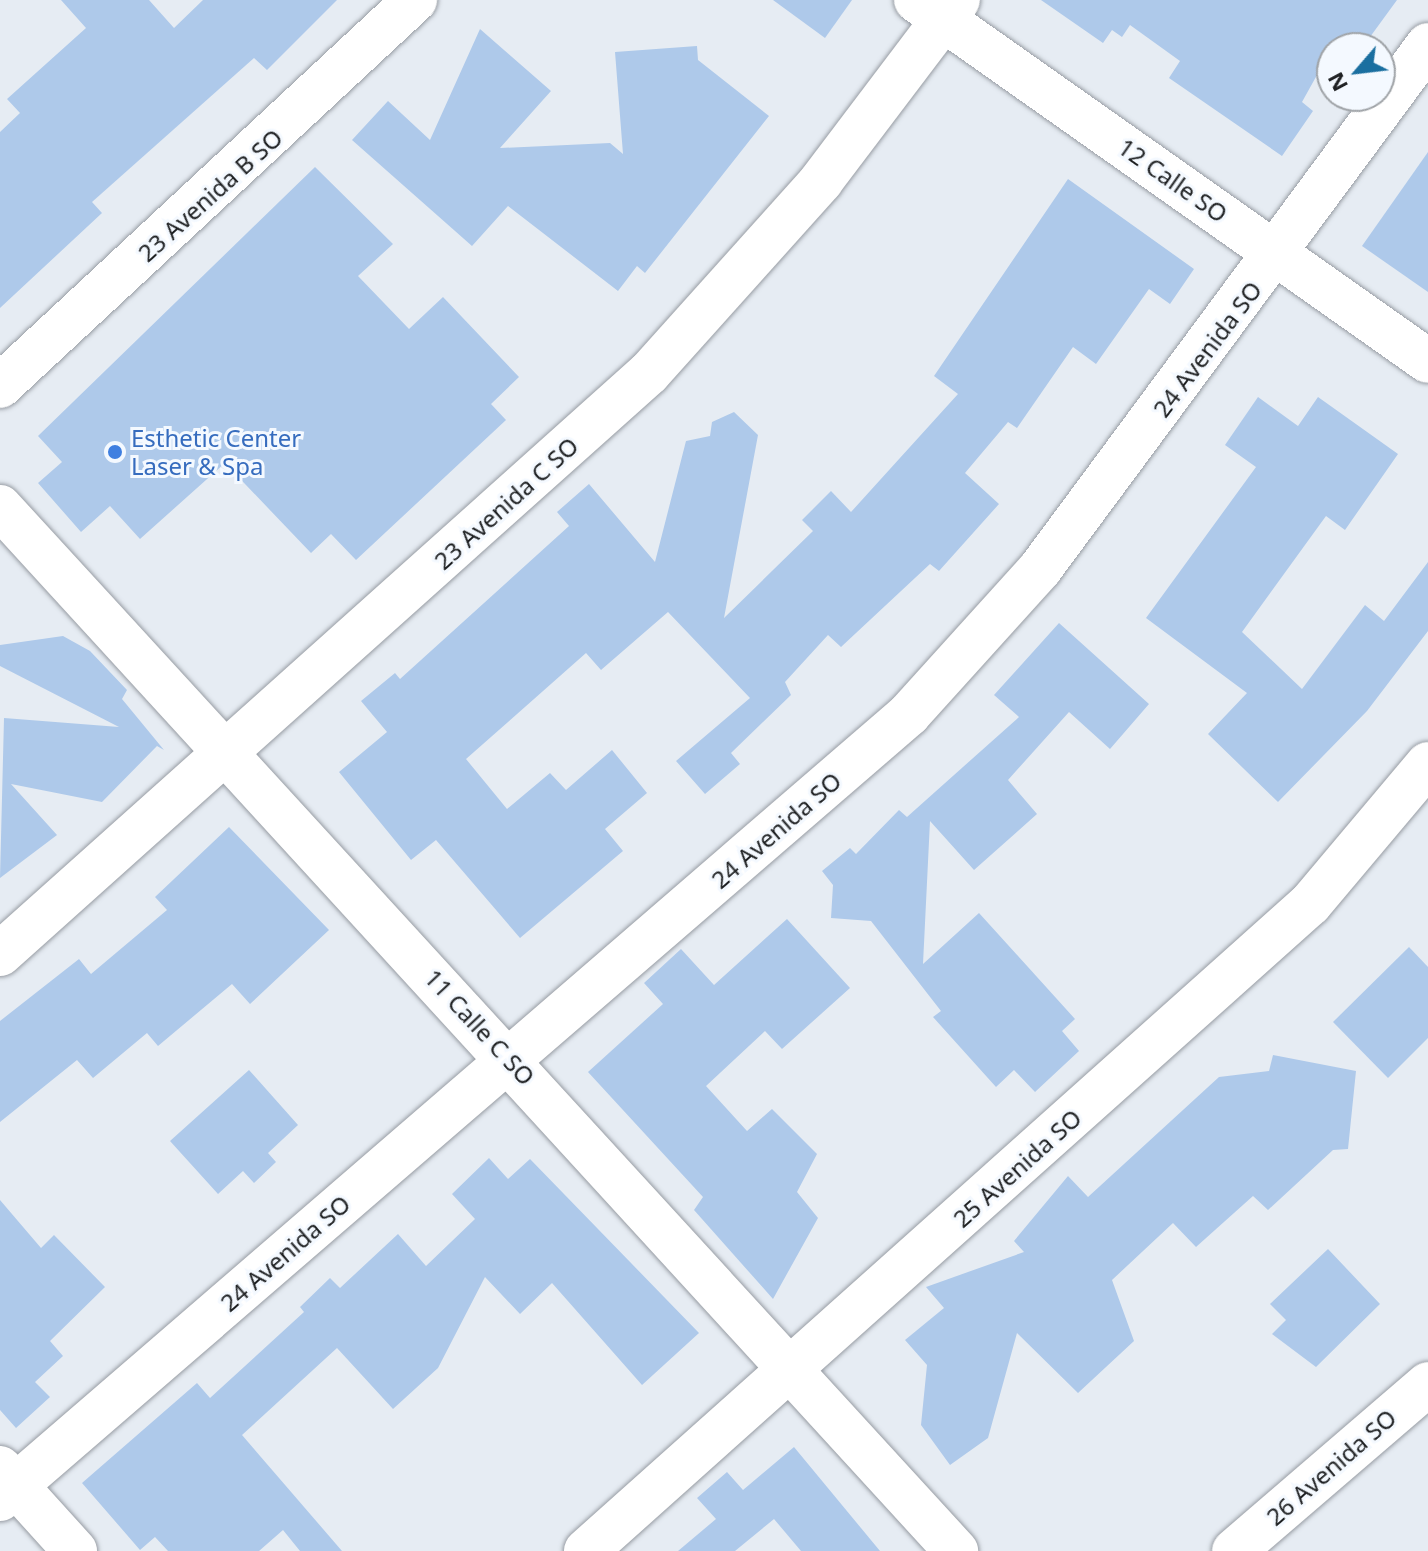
<!DOCTYPE html>
<style>
body{margin:0}
#map{position:relative;width:1428px;height:1551px;overflow:hidden;background:#e6ecf3;font-family:"Noto Sans",sans-serif}
div>[style]{position:absolute}
.building>*{inset:0;background:#aec9ea}
.roads{filter:drop-shadow(0 0 2px #979ca3) drop-shadow(0 0 2px #979ca3)}
.minor>*{height:44px;margin:-22px;padding:0 22px;transform-origin:22px;border-radius:22px;background:#fff}
.dots>*{width:22px;height:22px;translate:-50% -50%;box-sizing:border-box;border:4px solid #f4f9ff;border-radius:50%}
span{translate:-50% -50%;white-space:nowrap;text-align:center;line-height:1.15;-webkit-text-stroke:6px #f4f9ff;paint-order:stroke}
.street-label{font-size:24px;color:#1f2123}
.shop-label{font-size:24px;color:#366cbe}
.left{translate:0 -50%;text-align:left}
.north{position:absolute;left:1316px;top:32px;width:80px;height:80px;box-sizing:border-box;background:#f4f9ff;border:2px solid #9fa3a7;border-radius:50%;rotate:242deg;font-size:22px;font-weight:700;line-height:32px;text-align:center;color:#1f2123}
.north::after{content:'';display:block;margin:auto;width:28px;height:36px;background:#1a6fa0;clip-path:polygon(50% 0,100% 100%,50% 72%,0 100%)}
</style>
<div id="map">
<div class="building">
<i style="clip-path:polygon(61px 0,149px 0,174px 28px,203px 0,337px 0,267px 70px,254px 58px,92px 202px,102px 213px,0 308px,0 132px,20px 113px,7px 99px,86px 28px)"></i>
<i style="clip-path:polygon(773px 0,852px 0,825px 38px)"></i>
<i style="clip-path:polygon(1041px 0,1397px 0,1362px 48px,1332px 48px,1302px 102px,1313px 111px,1282px 156px,1169px 78px,1180px 61px,1130px 25px,1122px 37px,1112px 30px,1103px 43px)"></i>
<i style="clip-path:polygon(480px 29px,551px 91px,500px 148px,610px 143px,623px 154px,615px 52px,697px 46px,698px 60px,769px 116px,645px 273px,637px 266px,618px 291px,508px 206px,472px 246px,352px 140px,388px 101px,430px 140px)"></i>
<i style="clip-path:polygon(1428px 152px,1428px 292px,1362px 246px)"></i>
<i style="clip-path:polygon(315px 167px,393px 244px,358px 276px,409px 329px,443px 297px,519px 377px,491px 404px,506px 420px,356px 560px,331px 534px,311px 553px,225px 463px,140px 539px,110px 506px,81px 532px,38px 483px,62px 462px,38px 436px)"></i>
<i style="clip-path:polygon(1068px 179px,1194px 269px,1170px 304px,1149px 289px,1096px 364px,1073px 347px,1017px 428px,1008px 422px,965px 473px,999px 504px,939px 571px,930px 564px,841px 647px,828px 635px,785px 682px,791px 695px,731px 753px,740px 764px,705px 794px,676px 761px,750px 698px,668px 612px,601px 670px,586px 653px,466px 759px,507px 809px,550px 773px,566px 790px,612px 750px,647px 793px,605px 829px,623px 851px,520px 938px,436px 840px,411px 860px,339px 772px,387px 732px,361px 701px,395px 673px,400px 679px,569px 526px,557px 512px,589px 484px,655px 562px,686px 441px,710px 436px,712px 422px,734px 412px,758px 435px,724px 618px,813px 531px,802px 520px,831px 491px,851px 512px,958px 394px,934px 376px)"></i>
<i style="clip-path:polygon(1258px 397px,1298px 426px,1318px 397px,1398px 454px,1345px 530px,1326px 516px,1242px 632px,1302px 689px,1365px 605px,1384px 621px,1428px 562px,1428px 631px,1367px 711px,1278px 802px,1208px 734px,1247px 693px,1146px 618px,1256px 467px,1225px 445px)"></i>
<i style="clip-path:polygon(1059px 623px,1149px 704px,1110px 749px,1069px 712px,1008px 780px,1037px 814px,974px 870px,930px 821px,923px 964px,979px 913px,1075px 1019px,1062px 1031px,1079px 1051px,1035px 1092px,1014px 1070px,996px 1087px,933px 1017px,941px 1011px,871px 921px,831px 918px,833px 885px,822px 871px,850px 848px,856px 854px,899px 810px,907px 817px,1019px 717px,994px 695px)"></i>
<i style="clip-path:polygon(63px 636px,90px 651px,127px 690px,122px 699px,164px 750px,157px 746px,102px 802px,11px 784px,57px 835px,0 878px,4px 718px,119px 727px,0 666px,0 645px)"></i>
<i style="clip-path:polygon(229px 827px,329px 930px,250px 1004px,232px 984px,158px 1046px,147px 1033px,93px 1078px,77px 1060px,0 1122px,0 1021px,79px 959px,91px 974px,167px 910px,155px 897px)"></i>
<i style="clip-path:polygon(787px 919px,850px 988px,782px 1049px,765px 1031px,706px 1086px,747px 1131px,772px 1109px,817px 1154px,797px 1192px,818px 1218px,773px 1299px,694px 1210px,703px 1197px,588px 1072px,663px 1004px,644px 983px,681px 949px,714px 985px)"></i>
<i style="clip-path:polygon(1409px 947px,1428px 967px,1428px 1038px,1388px 1078px,1333px 1022px)"></i>
<i style="clip-path:polygon(1273px 1055px,1356px 1071px,1348px 1149px,1333px 1150px,1268px 1210px,1253px 1196px,1196px 1247px,1173px 1223px,1112px 1280px,1134px 1341px,1078px 1393px,1017px 1333px,988px 1438px,950px 1465px,921px 1425px,927px 1365px,905px 1340px,944px 1308px,926px 1287px,1024px 1252px,1014px 1241px,1068px 1176px,1088px 1197px,1219px 1077px,1269px 1071px)"></i>
<i style="clip-path:polygon(249px 1070px,298px 1125px,268px 1153px,276px 1162px,254px 1183px,243px 1171px,218px 1194px,170px 1141px)"></i>
<i style="clip-path:polygon(489px 1158px,508px 1179px,530px 1159px,699px 1333px,642px 1385px,552px 1283px,520px 1314px,485px 1277px,438px 1368px,393px 1409px,337px 1348px,242px 1435px,342px 1551px,300px 1551px,283px 1530px,259px 1551px,168px 1551px,155px 1537px,140px 1550px,82px 1483px,197px 1383px,210px 1398px,304px 1312px,300px 1307px,330px 1278px,340px 1288px,398px 1234px,426px 1266px,475px 1219px,452px 1194px)"></i>
<i style="clip-path:polygon(0 1200px,41px 1248px,54px 1235px,105px 1287px,50px 1341px,63px 1356px,35px 1382px,50px 1397px,16px 1428px,0 1410px)"></i>
<i style="clip-path:polygon(1328px 1249px,1380px 1304px,1316px 1367px,1272px 1334px,1286px 1320px,1270px 1304px)"></i>
<i style="clip-path:polygon(794px 1447px,880px 1551px,801px 1551px,774px 1519px,735px 1551px,678px 1551px,716px 1519px,697px 1498px,727px 1472px,743px 1490px)"></i>
</div>
<div class="roads">
<div class="minor">
<i style="left:916px;top:0;width:626px;rotate:35.19deg"></i>
<i style="left:0;top:386px;width:567px;rotate:-42.93deg"></i>
<i style="left:0;top:507px;width:1416px;rotate:47.52deg"></i>
<i style="left:0;top:954px;width:871px;rotate:-41.84deg"></i>
<i style="left:649px;top:373px;width:258px;rotate:-48.1deg"></i>
<i style="left:821px;top:181px;width:227px;rotate:-52.9deg"></i>
<i style="left:0;top:1468px;width:112px;rotate:47.9deg"></i>
<i style="left:0;top:1499px;width:1201px;rotate:-40.81deg"></i>
<i style="left:909px;top:714px;width:195px;rotate:-47.9deg"></i>
<i style="left:1040px;top:569px;width:652px;rotate:-53.48deg"></i>
<i style="left:586px;top:1551px;width:971px;rotate:-41.79deg"></i>
<i style="left:1310px;top:904px;width:183px;rotate:-49.9deg"></i>
<i style="left:1234px;top:1551px;width:256px;rotate:-40.7deg"></i>
</div>
</div>
<div class="dots">
<i style="left:115px;top:452px;background:#3f7fe0"></i>
</div>
<div class="street-label">
<span style="left:1173px;top:180px;rotate:35deg">12 Calle SO</span>
<span style="left:210px;top:195px;rotate:-42deg">23 Avenida B SO</span>
<span style="left:1207px;top:349px;rotate:-53deg">24 Avenida SO</span>
<span style="left:506px;top:503px;rotate:-42deg">23 Avenida C SO</span>
<span style="left:776px;top:830px;rotate:-41deg">24 Avenida SO</span>
<span style="left:480px;top:1027px;rotate:47deg">11 Calle C SO</span>
<span style="left:1017px;top:1168px;rotate:-42deg">25 Avenida SO</span>
<span style="left:285px;top:1253px;rotate:-41deg">24 Avenida SO</span>
<span style="left:1331px;top:1467px;rotate:-41deg">26 Avenida SO</span>
</div>
<div class="shop-label">
<span class="left" style="left:131px;top:452px">Esthetic Center<br>Laser &amp; Spa</span>
</div>
<div class="north">N</div>
</div>
